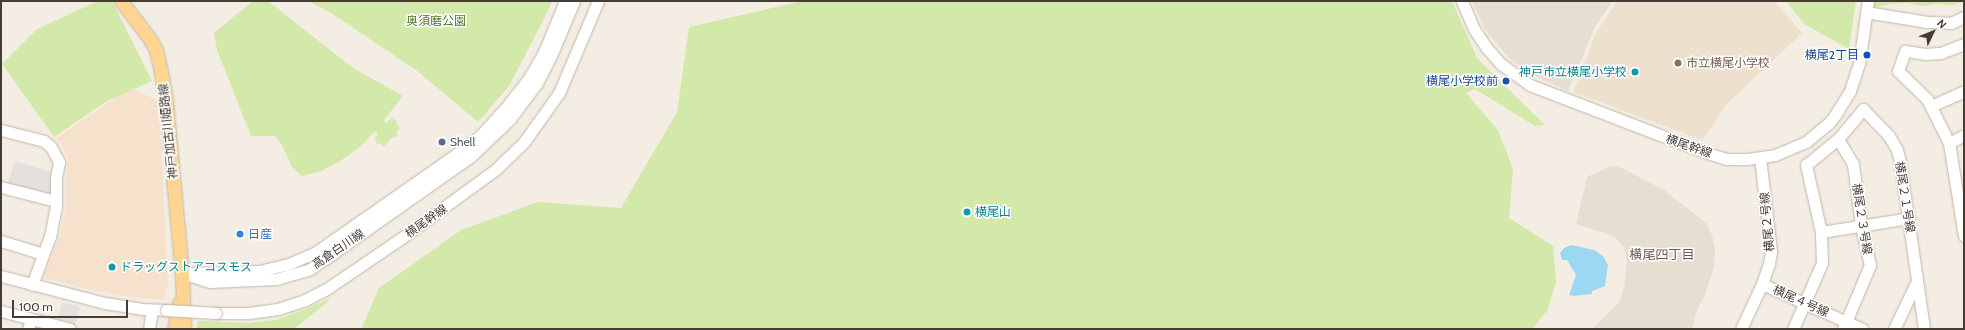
<!DOCTYPE html>
<meta charset="utf-8">
<style>
body{margin:0}
#map{position:relative;width:1965px;height:330px;overflow:hidden;background:#f3ede4;font-family:Cabin,"Noto Sans JP",sans-serif}
div>[style]{position:absolute}
.residential>*{inset:0;background:#e7ded2}
.commercial>*{inset:0;background:#f6e1cd}
.education>*{inset:0;background:#ede1cd}
.green>*{inset:0;background:#d3e9aa}
.parking>*{inset:0;background:#e3e0dd}
.water>*{inset:0;background:#9dd8f3}
.roads{filter:drop-shadow(0 0 1px #c1b7a9) drop-shadow(0 0 1px #c1b7a9)}
.minor>*{height:11px;margin:-5.5px;padding:0 5.5px;transform-origin:5.5px;border-radius:5.5px;background:#fff}
.major>*{height:13px;margin:-6.5px;padding:0 6.5px;transform-origin:6.5px;border-radius:6.5px;background:#ffd591}
.bridges{filter:drop-shadow(0 0 1px #c1b7a9) drop-shadow(0 0 1px #c1b7a9)}
.minor-bridge>*{height:11px;margin:-5.5px;padding:0 5.5px;transform-origin:5.5px;border-radius:5.5px;background:#fff}
.dots>*{width:11px;height:11px;translate:-50% -50%;box-sizing:border-box;border:2px solid #fff;border-radius:50%}
span{translate:-50% -50%;white-space:nowrap;text-align:center;line-height:1.15;-webkit-text-stroke:3px #fff;paint-order:stroke}
.park-label{font-size:12px;color:#4c7925}
.transit-label{font-size:12px;color:#164399}
.right{translate:-100% -50%;text-align:right}
.education-label{font-size:12px;color:#785e54}
.left{translate:0 -50%;text-align:left}
.culture-label{font-size:12px;color:#0d838f}
.street-label{font-size:12px;color:#453d34}
.service-label{font-size:12px;color:#4e5e75}
.shop-label{font-size:12px;color:#366cbe}
.neighbourhood-label{font-size:13px;color:#68594a}
.frame{position:absolute;inset:0;border:2px solid #453d34;pointer-events:none}
.north{position:absolute;left:1913px;top:12px;width:40px;height:40px;-webkit-text-stroke:3px #fff;paint-order:stroke;rotate:47deg;font-size:11px;font-weight:700;line-height:16px;text-align:center;color:#453d34}
.north::after{content:'';display:block;margin:auto;width:14px;height:18px;background:#453d34;clip-path:polygon(50% 0,100% 100%,50% 72%,0 100%)}
.scale{position:absolute;left:12px;top:300px;width:116px;height:18px;box-sizing:border-box;border:2px solid #453d34;border-top:0;padding-left:5px;font-size:12px;line-height:14px;white-space:nowrap;color:#453d34;-webkit-text-stroke:3px #fff;paint-order:stroke}
</style>
<div id="map">
<div class="residential">
<i style="clip-path:polygon(1472px 1px,1613px 1px,1595px 27px,1568px 91px,1528px 73px,1507px 56px,1484px 28px)"></i>
<i style="clip-path:polygon(1611px 166px,1618px 166px,1664px 190px,1706px 223px,1712px 235px,1715px 250px,1714px 268px,1705px 295px,1697px 310px,1692px 329px,1592px 329px,1619px 302px,1624px 289px,1627px 259px,1624px 248px,1615px 237px,1605px 233px,1576px 224px,1587px 177px)"></i>
</div>
<div class="commercial">
<i style="clip-path:polygon(130px 88px,159px 101px,167px 265px,168px 284px,164px 300px,130px 297px,87px 289px,46px 278px,44px 275px,60px 235px,65px 212px,67px 157px,61px 143px,55px 139px)"></i>
</div>
<div class="education">
<i style="clip-path:polygon(1617px 1px,1774px 1px,1802px 33px,1728px 103px,1702px 140px,1573px 92px,1596px 33px)"></i>
</div>
<div class="green">
<i style="clip-path:polygon(98px 1px,112px 1px,152px 81px,107px 101px,54px 137px,2px 64px,37px 29px)"></i>
<i style="clip-path:polygon(253px 1px,268px 1px,353px 68px,403px 96px,384px 120px,386px 123px,392px 118px,397px 122px,396px 124px,400px 128px,396px 132px,398px 135px,394px 138px,393px 137px,383px 147px,380px 143px,378px 145px,376px 143px,377px 141px,374px 138px,378px 134px,375px 131px,361px 146px,339px 162px,319px 172px,302px 176px,292px 167px,282px 145px,275px 136px,251px 136px,217px 50px,214px 33px)"></i>
<i style="clip-path:polygon(308px 1px,552px 1px,544px 19px,509px 86px,478px 122px,416px 70px,331px 13px)"></i>
<i style="clip-path:polygon(803px 1px,1452px 1px,1477px 58px,1545px 125px,1535px 126px,1475px 89px,1466px 93px,1498px 130px,1513px 169px,1509px 218px,1553px 246px,1556px 282px,1547px 311px,1532px 329px,361px 329px,379px 288px,461px 230px,538px 202px,621px 208px,677px 112px,689px 27px)"></i>
<i style="clip-path:polygon(1786px 1px,1856px 1px,1849px 49px,1804px 24px)"></i>
<i style="clip-path:polygon(1873px 1px,1964px 1px,1954px 5px,1934px 4px,1924px 6px,1907px 3px,1889px 4px,1871px 8px)"></i>
<i style="clip-path:polygon(328px 299px,330px 300px,294px 329px,197px 329px,198px 321px,248px 323px,276px 320px,304px 310px)"></i>
</div>
<div class="parking">
<i style="clip-path:polygon(15px 161px,52px 172px,51px 193px,48px 195px,8px 183px)"></i>
<i style="clip-path:polygon(62px 302px,80px 307px,75px 326px,57px 321px)"></i>
</div>
<div class="water">
<i style="clip-path:polygon(1571px 245px,1594px 250px,1603px 256px,1608px 265px,1605px 286px,1592px 291px,1592px 294px,1574px 296px,1569px 295px,1576px 275px,1567px 260px,1562px 260px,1560px 253px,1564px 248px)"></i>
</div>
<div class="roads">
<div class="minor">
<i style="left:1462px;top:1px;width:30px;rotate:67deg"></i>
<i style="left:1474px;top:29px;width:22px;rotate:56deg"></i>
<i style="left:1486px;top:47px;width:23px;rotate:49deg"></i>
<i style="left:1501px;top:64px;width:36px;rotate:36deg"></i>
<i style="left:1530px;top:85px;width:190px;rotate:21deg"></i>
<i style="left:1707px;top:153px;width:21px;rotate:17deg"></i>
<i style="left:1727px;top:159px;width:20px"></i>
<i style="left:1747px;top:159px;width:28px;rotate:-8deg"></i>
<i style="left:1775px;top:155px;width:34px;rotate:-23deg"></i>
<i style="left:1806px;top:142px;width:30px;rotate:-40deg"></i>
<i style="left:1829px;top:123px;width:10px;rotate:-53deg"></i>
<i style="left:1835px;top:115px;width:28px;rotate:-58deg"></i>
<i style="left:1850px;top:91px;width:28px;rotate:-72deg"></i>
<i style="left:1859px;top:64px;width:64px;rotate:-81.9deg"></i>
<i style="left:1866px;top:12px;width:62px;rotate:9.3deg"></i>
<i style="left:1927px;top:22px;width:24px;rotate:2deg"></i>
<i style="left:1951px;top:23px;width:14px;rotate:-25deg"></i>
<i style="left:1964px;top:44px;width:26px;rotate:159deg"></i>
<i style="left:1940px;top:53px;width:15px;rotate:176deg"></i>
<i style="left:1925px;top:54px;width:20px;rotate:-171deg"></i>
<i style="left:1905px;top:51px;width:21px;rotate:109deg"></i>
<i style="left:1898px;top:71px;width:40px;rotate:44deg"></i>
<i style="left:1927px;top:99px;width:49px;rotate:63.4deg"></i>
<i style="left:1949px;top:143px;width:94px;rotate:80.8deg"></i>
<i style="left:1931px;top:106px;width:36px;rotate:-24deg"></i>
<i style="left:1px;top:130px;width:44px;rotate:14.3deg"></i>
<i style="left:44px;top:141px;width:9px;rotate:41deg"></i>
<i style="left:51px;top:147px;width:17px;rotate:62deg"></i>
<i style="left:59px;top:162px;width:16px;rotate:101deg"></i>
<i style="left:56px;top:178px;width:28px;rotate:90deg"></i>
<i style="left:56px;top:206px;width:31px;rotate:101deg"></i>
<i style="left:50px;top:236px;width:52px;rotate:110.2deg"></i>
<i style="left:1838px;top:139px;width:29px;rotate:59deg"></i>
<i style="left:1853px;top:164px;width:63px;rotate:82.6deg"></i>
<i style="left:1861px;top:226px;width:40px;rotate:77deg"></i>
<i style="left:1870px;top:265px;width:69px;rotate:112.9deg"></i>
<i style="left:1949px;top:143px;width:17px;rotate:-28deg"></i>
<i style="left:1px;top:187px;width:57px;rotate:14.3deg"></i>
<i style="left:1821px;top:232px;width:89px;rotate:-9deg"></i>
<i style="left:1px;top:241px;width:44px;rotate:17.2deg"></i>
<i style="left:182px;top:273px;width:29px;rotate:18deg"></i>
<i style="left:210px;top:282px;width:66px;rotate:-2.6deg"></i>
<i style="left:276px;top:279px;width:35px;rotate:-16deg"></i>
<i style="left:310px;top:269px;width:27px;rotate:-34deg"></i>
<i style="left:332px;top:254px;width:169px;rotate:-35.1deg"></i>
<i style="left:470px;top:157px;width:55px;rotate:-43.5deg"></i>
<i style="left:510px;top:119px;width:45px;rotate:-53.1deg"></i>
<i style="left:537px;top:83px;width:30px;rotate:-63deg"></i>
<i style="left:551px;top:56px;width:60px;rotate:-67.3deg"></i>
<i style="left:191px;top:273px;width:68px;rotate:-1.7deg"></i>
<i style="left:259px;top:271px;width:28px;rotate:-13deg"></i>
<i style="left:286px;top:265px;width:33px;rotate:-23deg"></i>
<i style="left:316px;top:252px;width:173px;rotate:-34.9deg"></i>
<i style="left:458px;top:153px;width:31px;rotate:-38deg"></i>
<i style="left:482px;top:134px;width:39px;rotate:-48deg"></i>
<i style="left:508px;top:105px;width:34px;rotate:-52deg"></i>
<i style="left:529px;top:78px;width:30px;rotate:-60deg"></i>
<i style="left:544px;top:52px;width:55px;rotate:-67.6deg"></i>
<i style="left:1px;top:276px;width:107px;rotate:14.6deg"></i>
<i style="left:105px;top:303px;width:36px;rotate:9deg"></i>
<i style="left:141px;top:309px;width:25px;rotate:2deg"></i>
<i style="left:1762px;top:284px;width:110px;rotate:24.2deg"></i>
<i style="left:1px;top:311px;width:71px;rotate:14.6deg"></i>
<i style="left:216px;top:313px;width:33px"></i>
<i style="left:249px;top:313px;width:29px;rotate:-8deg"></i>
<i style="left:278px;top:309px;width:28px;rotate:-18deg"></i>
<i style="left:305px;top:300px;width:22px;rotate:-27deg"></i>
<i style="left:325px;top:290px;width:94px;rotate:-34.2deg"></i>
<i style="left:403px;top:237px;width:114px;rotate:-36.1deg"></i>
<i style="left:495px;top:170px;width:40px;rotate:-44deg"></i>
<i style="left:524px;top:142px;width:60px;rotate:-54.5deg"></i>
<i style="left:559px;top:93px;width:100px;rotate:-67deg"></i>
<i style="left:28px;top:329px;width:10px;rotate:-73deg"></i>
<i style="left:149px;top:329px;width:19px;rotate:-81deg"></i>
<i style="left:1741px;top:329px;width:50px;rotate:-65deg"></i>
<i style="left:1762px;top:284px;width:21px;rotate:-71deg"></i>
<i style="left:1769px;top:264px;width:13px;rotate:-81deg"></i>
<i style="left:1771px;top:251px;width:94px;rotate:-96.7deg"></i>
<i style="left:1793px;top:329px;width:72px;rotate:-66.3deg"></i>
<i style="left:1822px;top:263px;width:31px;rotate:-92deg"></i>
<i style="left:1821px;top:232px;width:69px;rotate:-102.6deg"></i>
<i style="left:1806px;top:165px;width:41px;rotate:-39.1deg"></i>
<i style="left:1838px;top:139px;width:39px;rotate:-50deg"></i>
<i style="left:1863px;top:109px;width:37px;rotate:46deg"></i>
<i style="left:1889px;top:136px;width:16px;rotate:60deg"></i>
<i style="left:1897px;top:150px;width:12px;rotate:76deg"></i>
<i style="left:1900px;top:162px;width:169px;rotate:81.8deg"></i>
<i style="left:1894px;top:329px;width:53px;rotate:-64.4deg"></i>
</div>
<div class="major">
<i style="left:121px;top:1px;width:48px;rotate:52.7deg"></i>
<i style="left:150px;top:39px;width:13px;rotate:61deg"></i>
<i style="left:156px;top:50px;width:23px;rotate:77deg"></i>
<i style="left:161px;top:72px;width:29px;rotate:80deg"></i>
<i style="left:166px;top:101px;width:173px;rotate:84.7deg"></i>
<i style="left:182px;top:273px;width:56px;rotate:88deg"></i>
<i style="left:174px;top:329px;width:26px;rotate:-79deg"></i>
</div>
</div>
<div class="bridges">
<div class="minor-bridge">
<i style="left:166px;top:310px;width:50px;rotate:3.4deg"></i>
</div>
</div>
<div class="dots">
<i style="left:1867px;top:55px;background:#1a4fb4"></i>
<i style="left:1678px;top:63px;background:#8d6e63"></i>
<i style="left:1635px;top:72px;background:#0f9aa8"></i>
<i style="left:1506px;top:81px;background:#1a4fb4"></i>
<i style="left:442px;top:142px;background:#5c6f8a"></i>
<i style="left:967px;top:212px;background:#0f9aa8"></i>
<i style="left:240px;top:234px;background:#3f7fe0"></i>
<i style="left:112px;top:267px;background:#0f9aa8"></i>
</div>
<div class="park-label">
<span style="left:436px;top:21px">奥須磨公園</span>
</div>
<div class="transit-label">
<span class="right" style="left:1859px;top:55px">横尾2丁目</span>
<span class="right" style="left:1498px;top:81px">横尾小学校前</span>
</div>
<div class="education-label">
<span class="left" style="left:1686px;top:63px">市立横尾小学校</span>
</div>
<div class="culture-label">
<span class="right" style="left:1627px;top:72px">神戸市立横尾小学校</span>
<span class="left" style="left:975px;top:212px">横尾山</span>
<span class="left" style="left:120px;top:267px">ドラッグストアコスモス</span>
</div>
<div class="street-label">
<span style="left:168px;top:131px;rotate:-96deg">神戸加古川姫路線</span>
<span style="left:1689px;top:146px;rotate:19deg">横尾幹線</span>
<span style="left:1905px;top:197px;rotate:81deg">横尾２１号線</span>
<span style="left:1862px;top:219px;rotate:81deg">横尾２３号線</span>
<span style="left:426px;top:221px;rotate:-35deg">横尾幹線</span>
<span style="left:1767px;top:222px;rotate:-95deg">横尾２号線</span>
<span style="left:338px;top:249px;rotate:-34deg">高倉白川線</span>
<span style="left:1801px;top:301px;rotate:24deg">横尾４号線</span>
</div>
<div class="service-label">
<span class="left" style="left:450px;top:142px">Shell</span>
</div>
<div class="shop-label">
<span class="left" style="left:248px;top:234px">日産</span>
</div>
<div class="neighbourhood-label">
<span style="left:1662px;top:254px">横尾四丁目</span>
</div>
<div class="frame"></div>
<div class="north">N</div>
<div class="scale">100 m</div>
</div>
